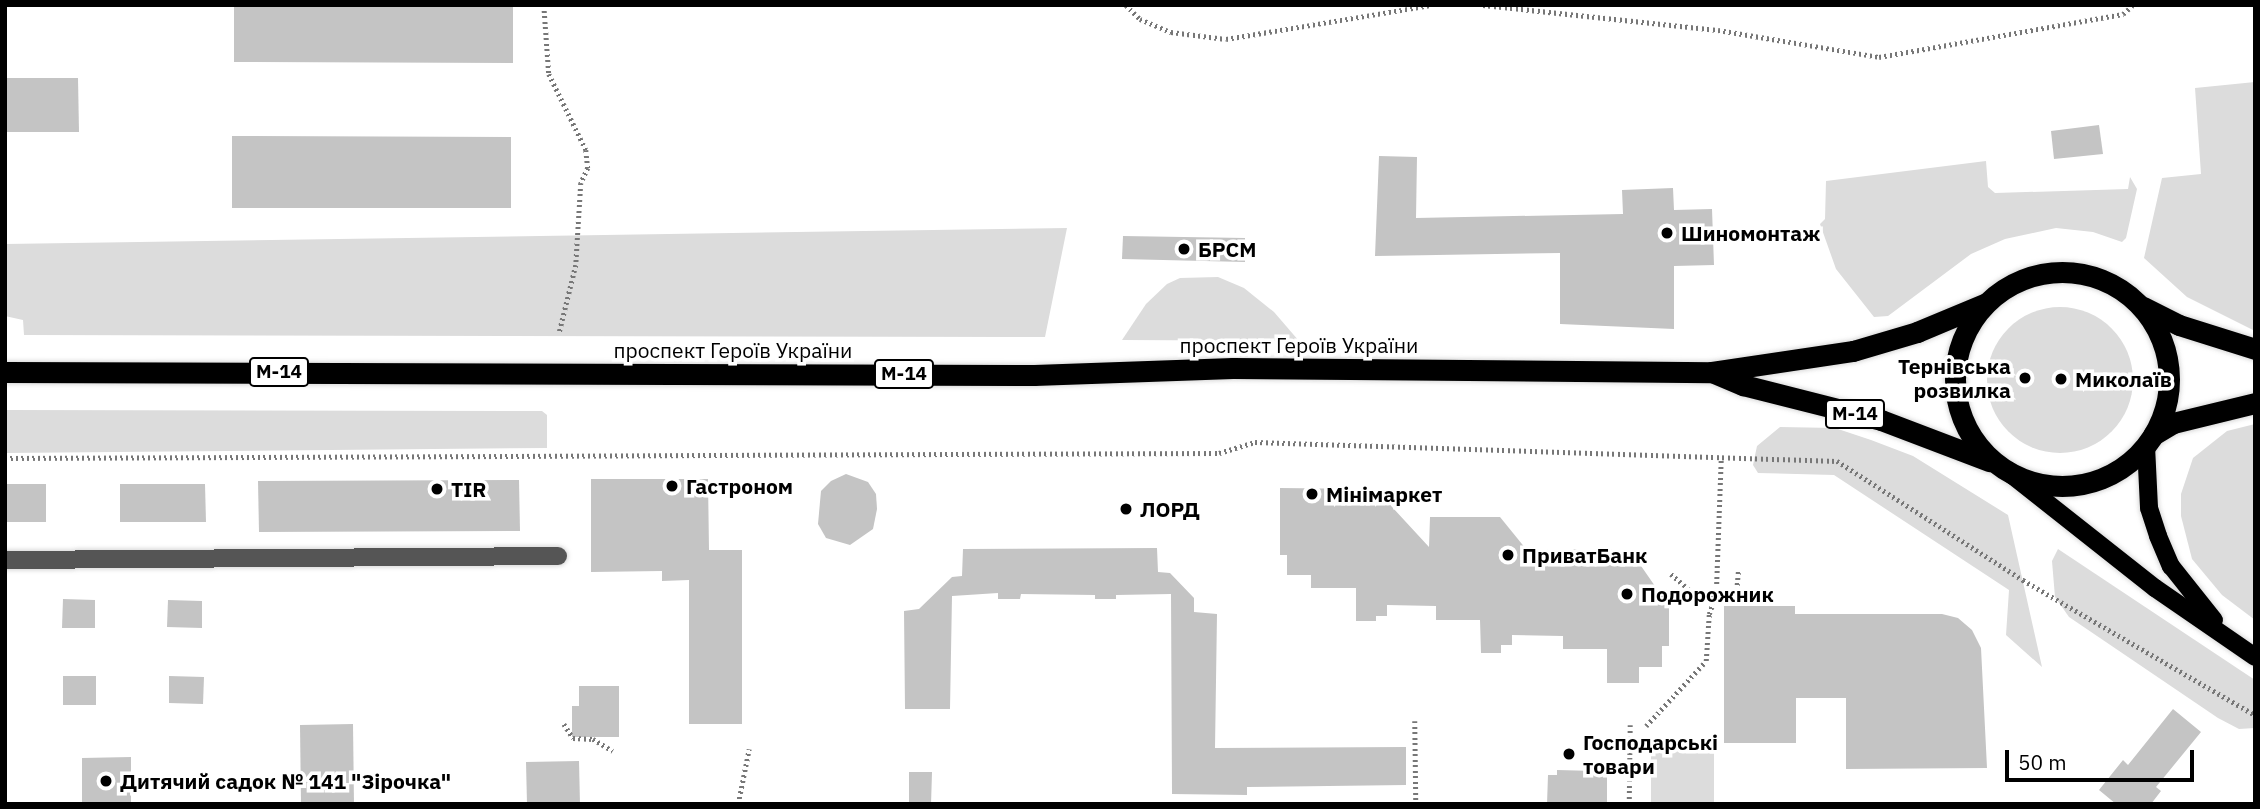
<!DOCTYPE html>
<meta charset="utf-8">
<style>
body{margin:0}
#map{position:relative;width:2260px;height:809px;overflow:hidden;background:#fff;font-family:"IBM Plex Sans",sans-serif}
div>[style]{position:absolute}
.green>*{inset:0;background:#dcdcdc}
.round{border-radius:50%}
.building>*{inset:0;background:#c4c4c4}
.path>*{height:4.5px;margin-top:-2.25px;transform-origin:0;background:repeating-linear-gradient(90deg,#777 0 2px,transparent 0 5.5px)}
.roads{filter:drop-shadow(0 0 2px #dbdbdb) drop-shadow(0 0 2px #dbdbdb)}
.minor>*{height:18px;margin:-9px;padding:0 9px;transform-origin:9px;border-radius:9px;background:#555}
.major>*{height:18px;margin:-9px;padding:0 9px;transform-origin:9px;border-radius:9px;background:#000}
.highway>*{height:21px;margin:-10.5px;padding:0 10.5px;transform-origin:10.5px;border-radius:10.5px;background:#000}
.highway>.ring{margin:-10.5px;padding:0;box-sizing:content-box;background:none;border:21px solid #000;border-radius:50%}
.dots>*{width:19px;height:19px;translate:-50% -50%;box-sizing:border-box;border:4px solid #fff;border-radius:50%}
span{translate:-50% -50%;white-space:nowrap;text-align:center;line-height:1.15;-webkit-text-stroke:7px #fff;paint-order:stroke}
.shield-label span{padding:2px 5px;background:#fff;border:2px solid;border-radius:5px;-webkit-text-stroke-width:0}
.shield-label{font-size:19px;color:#000;font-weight:700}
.poi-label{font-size:21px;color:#000;font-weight:700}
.left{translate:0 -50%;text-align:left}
.right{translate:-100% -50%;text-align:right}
.street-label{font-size:21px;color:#000}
.frame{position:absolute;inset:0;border:7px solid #000;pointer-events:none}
.scale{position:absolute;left:2005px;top:750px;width:189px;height:32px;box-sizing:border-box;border:4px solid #000;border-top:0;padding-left:9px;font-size:21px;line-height:24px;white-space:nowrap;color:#000;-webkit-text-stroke:5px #fff;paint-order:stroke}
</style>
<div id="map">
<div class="green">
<i style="clip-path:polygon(2255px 82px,2255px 331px,2187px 297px,2144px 258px,2162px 178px,2201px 174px,2195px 88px)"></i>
<i style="clip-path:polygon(1986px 161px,1988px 187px,1995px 193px,2128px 189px,2130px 177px,2137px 189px,2126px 238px,2122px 242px,2093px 232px,2056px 228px,2005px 239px,1971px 254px,1888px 316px,1874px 317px,1836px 269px,1820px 224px,1825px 219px,1826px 181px)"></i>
<i style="clip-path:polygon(1067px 228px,1045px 337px,24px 335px,23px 320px,5px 316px,5px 244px)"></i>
<i style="clip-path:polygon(1218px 277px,1244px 288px,1274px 312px,1299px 341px,1122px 340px,1146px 304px,1167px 284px,1180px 278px)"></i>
<i class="round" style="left:1987px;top:307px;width:146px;height:146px"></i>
<i style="clip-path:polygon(5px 410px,542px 411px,547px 415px,547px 448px,5px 453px)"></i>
<i style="clip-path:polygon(2255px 424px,2255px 620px,2222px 595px,2192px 559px,2181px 516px,2181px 494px,2193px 458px,2227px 431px)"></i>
<i style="clip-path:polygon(1780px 427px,1835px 428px,1871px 440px,1913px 456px,2008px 515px,2042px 667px,2006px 635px,2009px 590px,1834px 475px,1758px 473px,1753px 465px,1757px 446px)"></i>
<i style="clip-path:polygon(2058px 549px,2255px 680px,2255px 728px,2239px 729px,2218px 718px,2069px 617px,2055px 597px,2052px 561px)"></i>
<i style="clip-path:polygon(1651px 743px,1714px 743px,1714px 804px,1651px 804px)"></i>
</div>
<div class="building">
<i style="clip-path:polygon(234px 5px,513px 5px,513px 63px,234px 62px)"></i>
<i style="clip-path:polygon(5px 78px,78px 78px,79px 132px,5px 132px)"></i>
<i style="clip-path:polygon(2099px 125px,2103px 154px,2054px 159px,2051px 131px)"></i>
<i style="clip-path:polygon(232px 136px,511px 137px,511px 208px,232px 208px)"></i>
<i style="clip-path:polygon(1379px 156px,1417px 157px,1416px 218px,1623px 214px,1622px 190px,1673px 188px,1674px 210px,1712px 209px,1714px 265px,1674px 266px,1674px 329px,1560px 324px,1560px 253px,1375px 256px)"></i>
<i style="clip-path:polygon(1123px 236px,1245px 238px,1245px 262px,1122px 259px)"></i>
<i style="clip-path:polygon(846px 474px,868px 482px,876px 494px,877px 509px,873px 529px,850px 545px,826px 538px,818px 524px,821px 491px,831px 481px)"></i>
<i style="clip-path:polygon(591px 479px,708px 479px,709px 550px,742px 550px,742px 724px,689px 724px,689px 580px,662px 581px,662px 571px,591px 572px)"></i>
<i style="clip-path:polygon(519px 480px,520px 531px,259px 532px,258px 481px)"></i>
<i style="clip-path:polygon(5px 484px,46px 484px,46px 522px,5px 522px)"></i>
<i style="clip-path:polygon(120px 484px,205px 484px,206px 522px,120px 522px)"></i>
<i style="clip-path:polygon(1280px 488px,1368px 489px,1377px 498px,1381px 495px,1429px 547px,1430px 517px,1500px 517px,1526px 549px,1630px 550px,1657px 589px,1669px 589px,1669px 646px,1662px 646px,1662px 667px,1639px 667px,1639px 683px,1607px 683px,1607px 649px,1563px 649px,1563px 636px,1512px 635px,1512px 645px,1501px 645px,1501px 653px,1481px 653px,1480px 620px,1436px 620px,1436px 606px,1387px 605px,1387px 616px,1376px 616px,1376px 621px,1356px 621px,1356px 588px,1311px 588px,1311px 575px,1287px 575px,1287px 555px,1280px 555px)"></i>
<i style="clip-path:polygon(1157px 548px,1158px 572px,1170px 573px,1194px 598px,1194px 612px,1217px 614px,1215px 748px,1406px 747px,1406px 785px,1247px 787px,1247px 795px,1172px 794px,1171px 594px,1116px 595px,1116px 599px,1095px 599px,1095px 595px,1021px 594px,1020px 599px,998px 599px,998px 593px,952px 596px,950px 709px,905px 709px,904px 611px,919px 609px,952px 577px,962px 576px,963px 549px)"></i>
<i style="clip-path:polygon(63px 599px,95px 600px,95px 628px,62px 628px)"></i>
<i style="clip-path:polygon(168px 600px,202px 601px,202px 628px,167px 627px)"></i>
<i style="clip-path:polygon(1724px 606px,1795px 606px,1795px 614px,1942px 614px,1958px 618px,1972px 630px,1981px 648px,1987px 768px,1846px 769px,1846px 698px,1796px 698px,1796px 743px,1724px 743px)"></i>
<i style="clip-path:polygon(63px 676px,96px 676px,96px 705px,63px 705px)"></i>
<i style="clip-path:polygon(169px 676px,204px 677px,203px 704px,169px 703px)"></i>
<i style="clip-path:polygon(579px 686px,619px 686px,619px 737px,572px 737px,572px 706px,579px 706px)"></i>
<i style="clip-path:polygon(2173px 709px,2201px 732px,2156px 787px,2161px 791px,2151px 804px,2116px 804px,2099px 790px,2123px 760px,2128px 765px)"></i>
<i style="clip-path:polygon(353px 724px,354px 804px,301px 804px,300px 725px)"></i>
<i style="clip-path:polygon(131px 757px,131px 804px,82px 804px,82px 758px)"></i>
<i style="clip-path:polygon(579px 761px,580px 804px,527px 804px,526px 762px)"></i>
<i style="clip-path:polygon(1557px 770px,1596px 771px,1596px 775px,1607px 775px,1607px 804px,1547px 804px,1548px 775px,1557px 775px)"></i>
<i style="clip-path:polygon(909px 772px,932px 772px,931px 804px,909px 804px)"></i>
</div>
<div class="path">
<i style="left:544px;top:5px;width:69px;rotate:85.9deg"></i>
<i style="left:549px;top:74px;width:85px;rotate:64deg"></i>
<i style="left:586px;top:150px;width:18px;rotate:84deg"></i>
<i style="left:588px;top:168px;width:17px;rotate:115deg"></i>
<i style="left:581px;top:183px;width:82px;rotate:93.5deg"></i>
<i style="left:576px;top:265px;width:71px;rotate:103.8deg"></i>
<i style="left:1126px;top:5px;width:20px;rotate:45deg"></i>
<i style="left:1140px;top:19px;width:34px;rotate:23deg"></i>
<i style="left:1171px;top:32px;width:55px;rotate:7.3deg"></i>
<i style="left:1226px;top:39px;width:209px;rotate:-9.4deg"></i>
<i style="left:1483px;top:5px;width:236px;rotate:6.1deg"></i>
<i style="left:1718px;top:30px;width:163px;rotate:9.5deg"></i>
<i style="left:1879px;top:57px;width:248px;rotate:-10deg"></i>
<i style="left:2123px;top:14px;width:13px;rotate:-42deg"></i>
<i style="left:5px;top:458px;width:1214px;rotate:-0.24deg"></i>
<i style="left:1219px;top:453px;width:38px;rotate:-17deg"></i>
<i style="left:1255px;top:442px;width:582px;rotate:1.87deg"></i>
<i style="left:1837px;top:461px;width:221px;rotate:32.6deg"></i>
<i style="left:2023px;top:580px;width:268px;rotate:30.2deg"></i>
<i style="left:1671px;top:574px;width:32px;rotate:41deg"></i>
<i style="left:1695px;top:595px;width:41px;rotate:1.4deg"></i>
<i style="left:1736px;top:596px;width:25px;rotate:-85deg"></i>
<i style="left:1415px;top:721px;width:83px;rotate:89.3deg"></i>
<i style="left:564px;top:724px;width:17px;rotate:57deg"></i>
<i style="left:573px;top:738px;width:20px;rotate:3deg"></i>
<i style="left:593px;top:739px;width:23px;rotate:31deg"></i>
<i style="left:1646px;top:726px;width:88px;rotate:-47.3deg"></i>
<i style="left:1706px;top:661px;width:47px;rotate:-86.3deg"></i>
<i style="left:1709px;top:614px;width:20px;rotate:-70deg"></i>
<i style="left:1716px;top:595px;width:137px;rotate:-87.9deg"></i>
<i style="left:738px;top:804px;width:56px;rotate:-78.7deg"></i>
<i style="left:1629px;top:804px;width:79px;rotate:-89.3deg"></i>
</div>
<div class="roads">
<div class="minor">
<i style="left:5px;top:560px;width:553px;rotate:-0.41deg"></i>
</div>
<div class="major">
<i style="left:2146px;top:446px;width:62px;rotate:87.2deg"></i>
<i style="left:2149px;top:508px;width:29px;rotate:72deg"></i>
<i style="left:2158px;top:536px;width:33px;rotate:67deg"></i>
<i style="left:2171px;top:566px;width:69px;rotate:51.5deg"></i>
<i style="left:2008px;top:472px;width:187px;rotate:38.3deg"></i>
<i style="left:2155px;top:588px;width:121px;rotate:34.6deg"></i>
</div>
<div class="highway">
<i class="ring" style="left:1955px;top:272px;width:193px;height:193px"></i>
<i style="left:2143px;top:307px;width:40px;rotate:26.6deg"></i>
<i style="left:2179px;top:325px;width:80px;rotate:17.5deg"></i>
<i style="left:5px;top:372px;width:1029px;rotate:0.17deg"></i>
<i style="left:1034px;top:375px;width:199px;rotate:-2deg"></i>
<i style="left:1233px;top:368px;width:479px;rotate:0.5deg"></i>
<i style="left:1712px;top:372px;width:143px;rotate:-8.5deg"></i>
<i style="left:1853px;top:351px;width:67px;rotate:-16.5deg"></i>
<i style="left:1917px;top:332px;width:73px;rotate:-22.7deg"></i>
<i style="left:1712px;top:372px;width:34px;rotate:23deg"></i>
<i style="left:1743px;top:385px;width:142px;rotate:14.2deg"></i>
<i style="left:1881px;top:420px;width:116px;rotate:20.8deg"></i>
<i style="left:2153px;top:435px;width:23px;rotate:-31deg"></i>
<i style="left:2173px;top:423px;width:84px;rotate:-13.7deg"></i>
</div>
</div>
<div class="dots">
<i style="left:1667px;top:233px;background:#000"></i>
<i style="left:1184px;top:249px;background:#000"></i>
<i style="left:2025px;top:378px;background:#000"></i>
<i style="left:2061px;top:379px;background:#000"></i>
<i style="left:672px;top:486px;background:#000"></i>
<i style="left:437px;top:489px;background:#000"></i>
<i style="left:1312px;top:494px;background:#000"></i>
<i style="left:1126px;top:509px;background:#000"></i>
<i style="left:1508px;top:555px;background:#000"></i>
<i style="left:1627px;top:594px;background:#000"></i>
<i style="left:1569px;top:754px;background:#000"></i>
<i style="left:106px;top:781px;background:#000"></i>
</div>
<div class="shield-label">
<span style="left:279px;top:372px">М-14</span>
<span style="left:904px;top:374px">М-14</span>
<span style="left:1855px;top:414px">М-14</span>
</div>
<div class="poi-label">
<span class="left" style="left:1681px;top:233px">Шиномонтаж</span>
<span class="left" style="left:1198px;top:249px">БРСМ</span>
<span class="right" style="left:2011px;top:378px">Тернівська<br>розвилка</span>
<span class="left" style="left:2075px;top:379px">Миколаїв</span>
<span class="left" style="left:686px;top:486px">Гастроном</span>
<span class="left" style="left:451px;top:489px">TIR</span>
<span class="left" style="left:1326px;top:494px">Мінімаркет</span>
<span class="left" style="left:1140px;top:509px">ЛОРД</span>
<span class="left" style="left:1522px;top:555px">ПриватБанк</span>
<span class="left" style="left:1641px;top:594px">Подорожник</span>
<span class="left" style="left:1583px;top:754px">Господарські<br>товари</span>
<span class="left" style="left:120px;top:781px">Дитячий садок № 141 "Зірочка"</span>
</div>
<div class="street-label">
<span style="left:1299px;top:345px">проспект Героїв України</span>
<span style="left:733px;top:350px">проспект Героїв України</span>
</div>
<div class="frame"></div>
<div class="scale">50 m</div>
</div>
